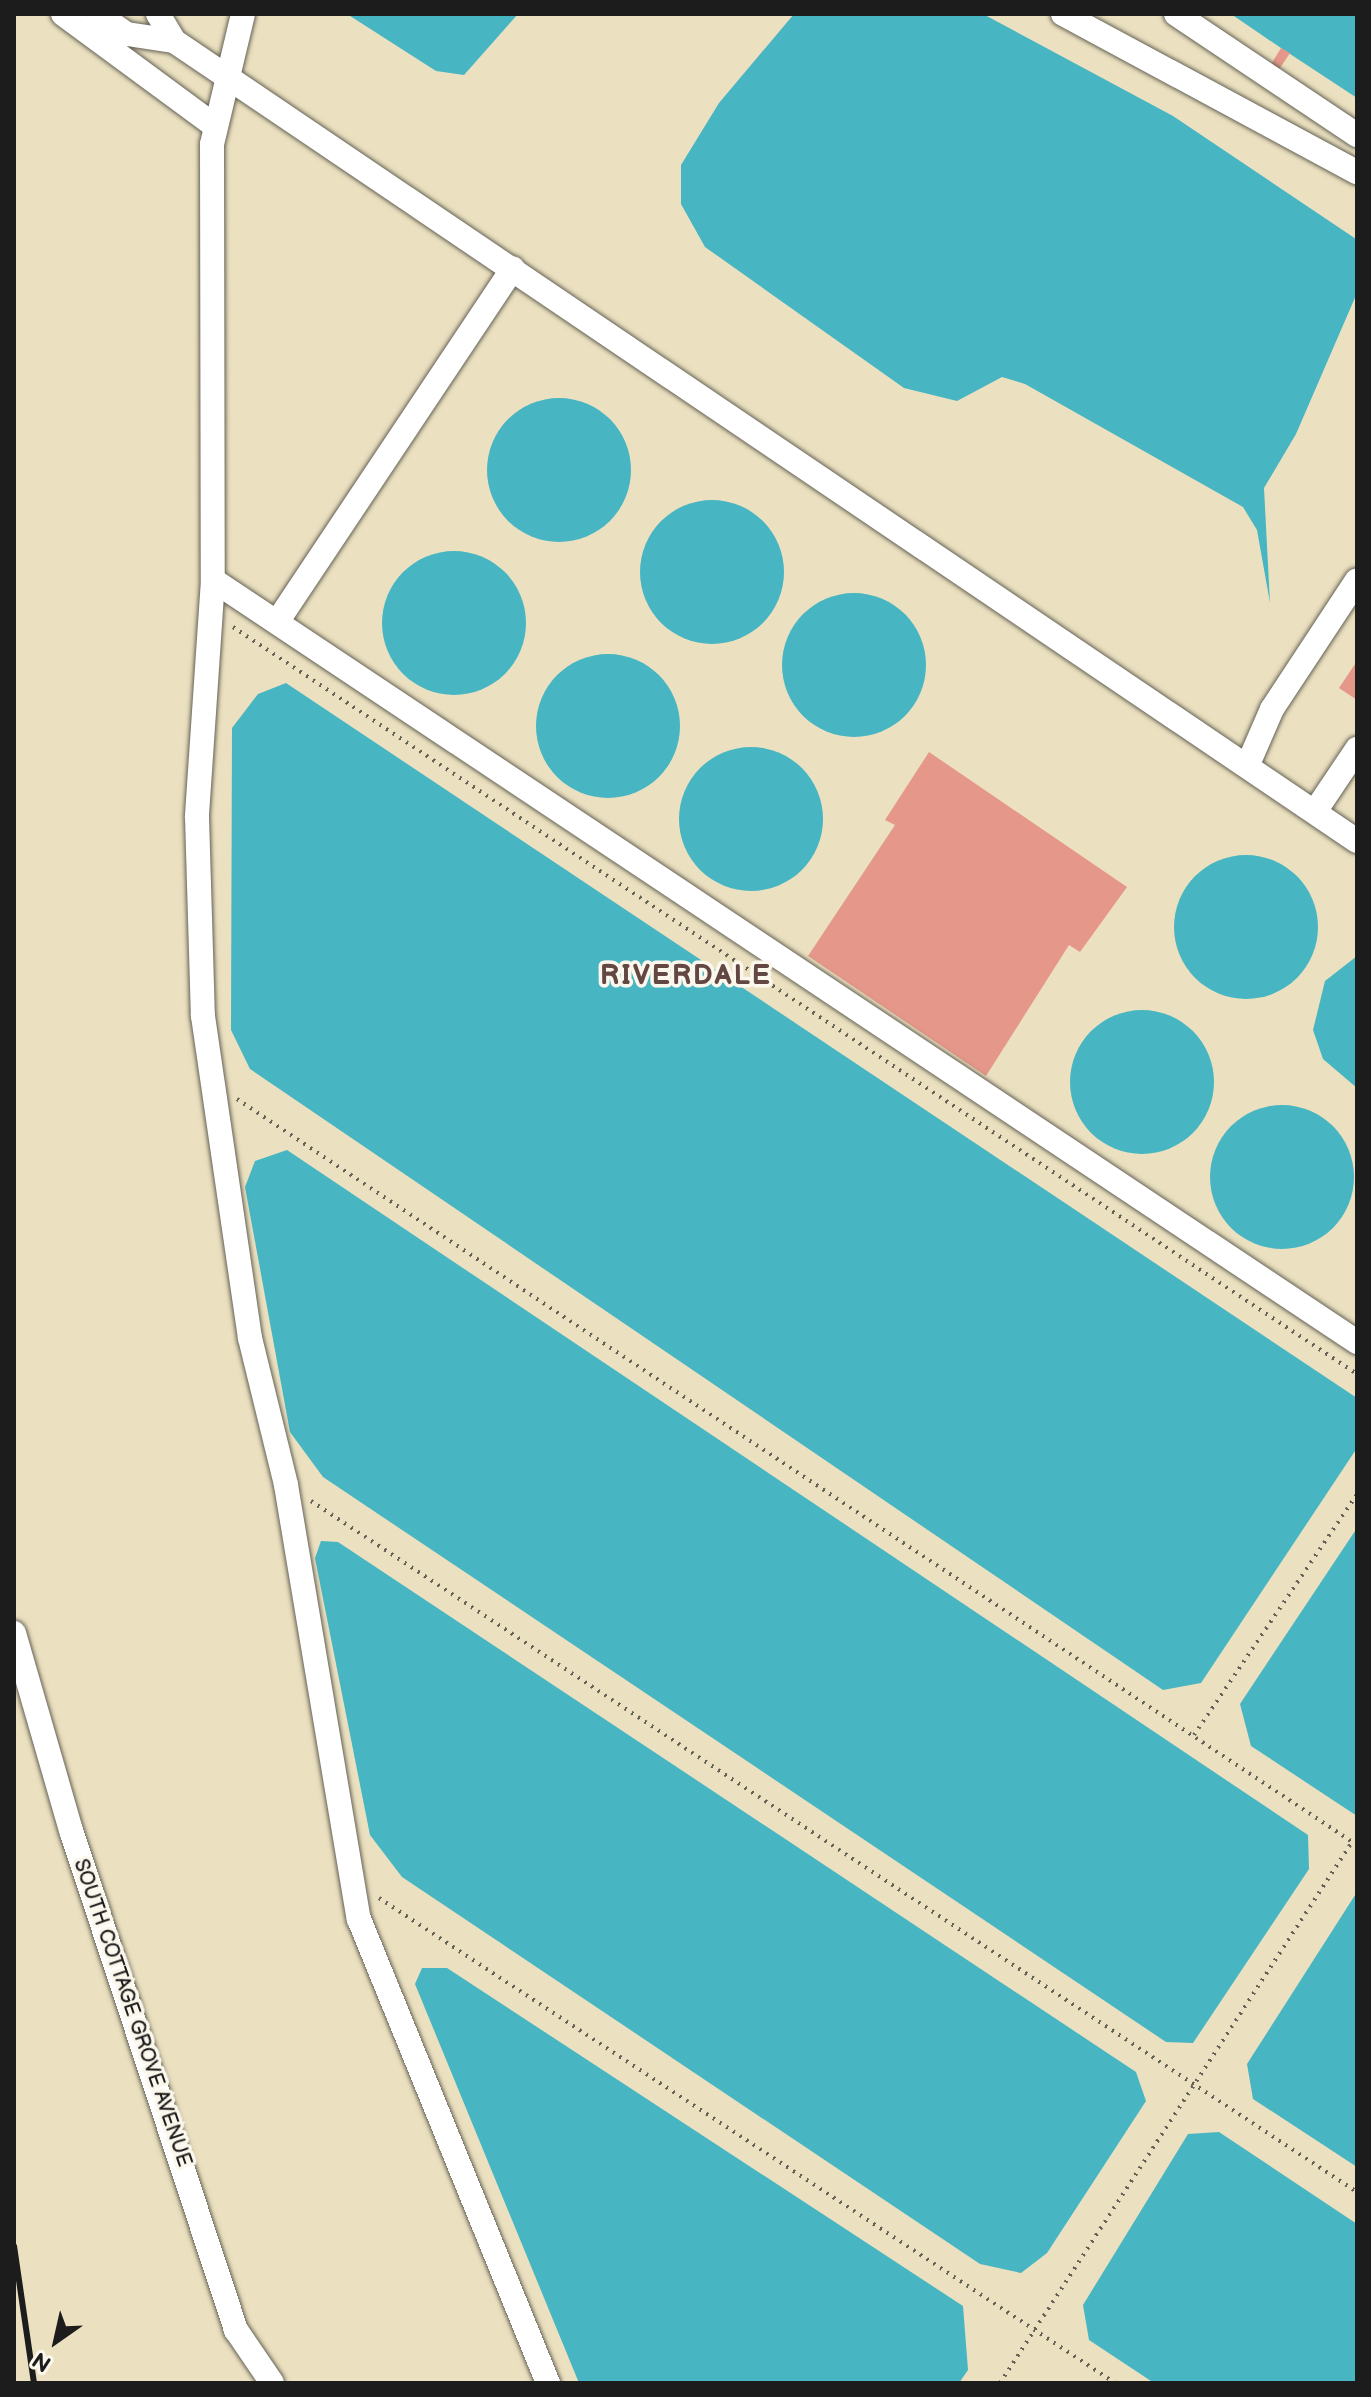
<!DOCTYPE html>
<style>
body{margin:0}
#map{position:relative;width:1371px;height:2397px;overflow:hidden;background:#ebe1c0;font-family:"Balsamiq Sans",sans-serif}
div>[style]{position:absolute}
.water>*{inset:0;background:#47b5c2}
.round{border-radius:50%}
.building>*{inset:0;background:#e5978a}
.path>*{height:4px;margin-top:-2px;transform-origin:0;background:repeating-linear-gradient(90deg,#646155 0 2px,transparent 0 8px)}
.roads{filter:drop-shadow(0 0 2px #646155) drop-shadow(0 0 2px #646155)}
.minor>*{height:24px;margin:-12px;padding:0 12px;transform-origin:12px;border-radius:12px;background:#fff}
.rail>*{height:6px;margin:-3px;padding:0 3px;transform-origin:3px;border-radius:3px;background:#1c1c1c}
span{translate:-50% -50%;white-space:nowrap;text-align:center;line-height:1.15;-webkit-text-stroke:7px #fbf7ec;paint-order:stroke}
.street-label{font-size:20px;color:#1c1c1c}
.district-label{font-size:28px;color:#624742;font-weight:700;letter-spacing:2px}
.frame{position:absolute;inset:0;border:16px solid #1c1c1c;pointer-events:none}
.north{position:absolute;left:16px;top:2301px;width:80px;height:80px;-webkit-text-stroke:6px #fbf7ec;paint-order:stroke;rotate:214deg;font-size:22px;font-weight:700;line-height:32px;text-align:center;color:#1c1c1c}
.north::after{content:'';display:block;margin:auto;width:28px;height:36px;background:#1c1c1c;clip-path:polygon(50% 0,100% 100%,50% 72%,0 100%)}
</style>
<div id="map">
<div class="water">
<i style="clip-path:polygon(347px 14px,518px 14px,464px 75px,436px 71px)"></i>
<i style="clip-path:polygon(794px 14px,983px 14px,1173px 116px,1356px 239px,1357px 293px,1296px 434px,1264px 488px,1270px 603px,1257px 530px,1243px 507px,1025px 384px,1002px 377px,957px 401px,904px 388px,705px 247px,681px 204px,681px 165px,719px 103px)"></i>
<i style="clip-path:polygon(1231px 14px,1357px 14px,1357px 98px,1281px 48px)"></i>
<i class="round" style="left:487px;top:398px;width:144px;height:144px"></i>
<i class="round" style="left:640px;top:500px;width:144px;height:144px"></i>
<i class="round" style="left:382px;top:551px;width:144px;height:144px"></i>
<i class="round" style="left:782px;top:593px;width:144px;height:144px"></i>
<i class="round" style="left:536px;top:654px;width:144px;height:144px"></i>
<i style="clip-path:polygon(286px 683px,1357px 1398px,1357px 1448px,1201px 1683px,1163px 1690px,250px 1069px,231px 1030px,232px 728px,258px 694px)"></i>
<i class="round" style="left:679px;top:747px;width:144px;height:144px"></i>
<i class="round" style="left:1174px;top:855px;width:144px;height:144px"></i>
<i style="clip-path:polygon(1357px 956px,1357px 1088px,1323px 1059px,1313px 1030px,1325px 981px)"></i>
<i class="round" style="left:1070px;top:1010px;width:144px;height:144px"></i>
<i class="round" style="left:1210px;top:1105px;width:144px;height:144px"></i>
<i style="clip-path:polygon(287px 1150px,1308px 1835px,1309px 1869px,1193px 2043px,1166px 2042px,323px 1477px,290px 1432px,245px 1187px,255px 1161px)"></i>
<i style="clip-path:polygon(1357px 1528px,1357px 1816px,1251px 1746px,1240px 1704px)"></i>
<i style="clip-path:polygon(321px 1541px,338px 1542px,1136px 2072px,1146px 2101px,1047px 2253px,1021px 2273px,980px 2264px,402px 1877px,370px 1835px,315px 1558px)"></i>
<i style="clip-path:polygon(1357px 1892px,1357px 2167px,1253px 2099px,1247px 2064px)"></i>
<i style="clip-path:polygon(422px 1968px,447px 1968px,963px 2306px,968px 2370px,959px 2383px,579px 2383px,415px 1984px)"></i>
<i style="clip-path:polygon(1219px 2132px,1357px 2224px,1357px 2383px,1154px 2383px,1089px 2340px,1083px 2305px,1188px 2134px)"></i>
</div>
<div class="building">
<i style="clip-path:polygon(1281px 48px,1290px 53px,1278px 71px,1270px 66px)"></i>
<i style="clip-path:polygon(1357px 661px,1357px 700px,1339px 688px)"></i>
<i style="clip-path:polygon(929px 752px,1127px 887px,1080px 952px,1069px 945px,986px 1076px,808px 956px,895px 825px,885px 820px)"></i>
</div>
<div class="path">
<i style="left:233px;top:627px;width:1350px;rotate:33.61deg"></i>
<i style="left:237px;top:1099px;width:1346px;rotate:33.67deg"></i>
<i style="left:311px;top:1501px;width:1254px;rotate:33.45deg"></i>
<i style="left:1194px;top:1735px;width:291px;rotate:-55.9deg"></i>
<i style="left:379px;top:1898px;width:881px;rotate:33.38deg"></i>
<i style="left:1000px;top:2383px;width:645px;rotate:-56.95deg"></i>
</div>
<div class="roads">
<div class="minor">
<i style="left:63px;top:14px;width:189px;rotate:36.4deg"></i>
<i style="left:98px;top:14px;width:35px;rotate:35deg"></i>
<i style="left:127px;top:34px;width:48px;rotate:8.5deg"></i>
<i style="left:174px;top:41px;width:1428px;rotate:34.07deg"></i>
<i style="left:158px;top:14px;width:31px;rotate:59deg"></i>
<i style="left:243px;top:14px;width:134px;rotate:103.4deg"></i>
<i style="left:212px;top:144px;width:436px;rotate:89.9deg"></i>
<i style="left:213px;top:580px;width:238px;rotate:93.9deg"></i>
<i style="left:197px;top:817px;width:199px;rotate:88.3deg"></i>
<i style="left:203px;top:1016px;width:325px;rotate:81.7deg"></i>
<i style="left:250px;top:1338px;width:151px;rotate:76.2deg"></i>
<i style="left:286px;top:1485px;width:440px;rotate:80.5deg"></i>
<i style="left:359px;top:1919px;width:501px;rotate:67.84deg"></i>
<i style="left:1063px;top:14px;width:334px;rotate:28.3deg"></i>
<i style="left:1176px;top:14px;width:218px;rotate:33.8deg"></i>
<i style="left:213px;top:580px;width:1375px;rotate:33.67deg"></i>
<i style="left:277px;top:622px;width:425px;rotate:-56.3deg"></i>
<i style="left:1249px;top:762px;width:58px;rotate:-66.5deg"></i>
<i style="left:1272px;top:709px;width:154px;rotate:-56.6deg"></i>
<i style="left:1318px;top:807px;width:70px;rotate:-56.1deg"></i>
<i style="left:14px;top:1633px;width:205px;rotate:73.9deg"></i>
<i style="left:71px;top:1830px;width:527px;rotate:71.74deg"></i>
<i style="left:236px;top:2330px;width:64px;rotate:55.8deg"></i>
</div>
</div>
<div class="rail">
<i style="left:14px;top:2246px;width:138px;rotate:81.7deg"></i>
</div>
<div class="street-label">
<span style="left:132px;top:2013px;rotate:71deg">SOUTH COTTAGE GROVE AVENUE</span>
</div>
<div class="district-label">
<span style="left:686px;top:976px">RIVERDALE</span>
</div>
<div class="frame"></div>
<div class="north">N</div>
</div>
